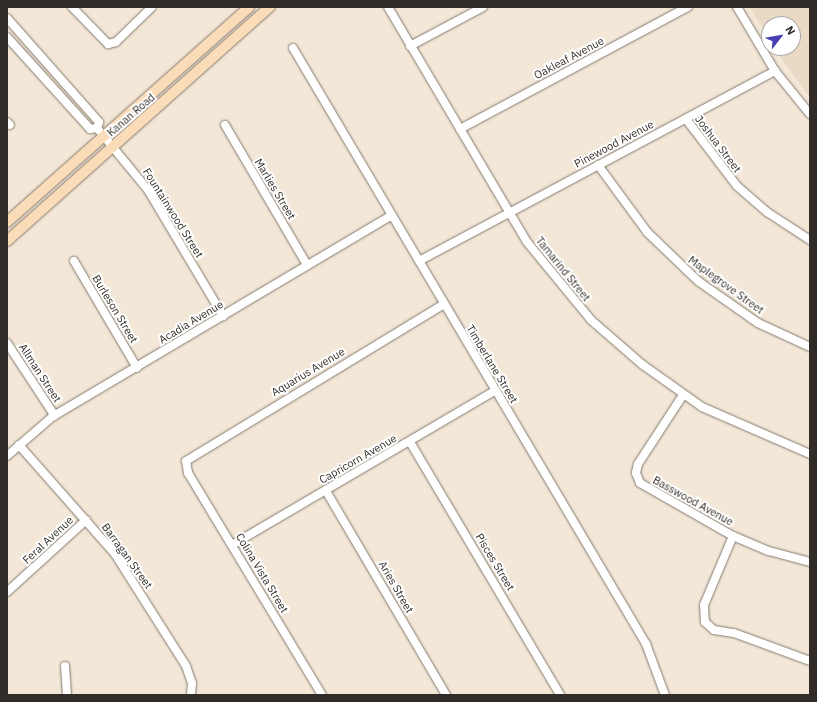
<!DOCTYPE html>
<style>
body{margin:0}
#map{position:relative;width:817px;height:702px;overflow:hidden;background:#f3e7d8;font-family:"IBM Plex Sans",sans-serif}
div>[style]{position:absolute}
.built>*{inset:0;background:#ead9c5}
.roads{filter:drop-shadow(0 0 1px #857a6d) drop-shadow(0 0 1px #857a6d)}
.minor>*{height:8px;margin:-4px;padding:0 4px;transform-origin:4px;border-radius:4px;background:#fff}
.major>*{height:10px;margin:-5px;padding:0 5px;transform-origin:5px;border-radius:5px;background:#fbdcb8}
span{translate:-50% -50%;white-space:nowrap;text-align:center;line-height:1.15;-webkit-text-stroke:4px #fff;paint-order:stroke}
.street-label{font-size:11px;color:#312c27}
.frame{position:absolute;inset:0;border:8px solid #312c27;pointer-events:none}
.north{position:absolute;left:761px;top:16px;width:40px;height:40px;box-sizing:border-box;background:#fff;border:1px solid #adaba9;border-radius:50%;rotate:59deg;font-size:11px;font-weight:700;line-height:16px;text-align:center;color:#312c27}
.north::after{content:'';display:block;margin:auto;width:14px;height:18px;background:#4a3eb5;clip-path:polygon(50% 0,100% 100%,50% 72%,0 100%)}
</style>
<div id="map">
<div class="built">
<i style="clip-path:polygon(750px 7px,810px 7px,810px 98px,774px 48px,793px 48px,793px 24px,769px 24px,769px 39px)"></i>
</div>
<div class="roads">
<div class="minor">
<i style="left:72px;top:7px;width:52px;rotate:45.8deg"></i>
<i style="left:108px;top:44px;width:8px;rotate:-14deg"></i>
<i style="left:116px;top:42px;width:50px;rotate:-44.2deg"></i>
<i style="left:388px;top:7px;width:273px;rotate:59.4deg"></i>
<i style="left:527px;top:242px;width:101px;rotate:50.6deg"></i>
<i style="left:591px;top:320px;width:69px;rotate:40.9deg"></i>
<i style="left:643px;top:365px;width:72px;rotate:35.4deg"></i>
<i style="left:702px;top:407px;width:118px;rotate:23.5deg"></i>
<i style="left:737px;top:7px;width:74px;rotate:59.3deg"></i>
<i style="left:775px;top:71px;width:55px;rotate:50.9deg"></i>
<i style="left:7px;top:18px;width:139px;rotate:48.5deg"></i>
<i style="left:99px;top:122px;width:6px;rotate:108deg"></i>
<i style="left:7px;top:37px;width:124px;rotate:47.9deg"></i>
<i style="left:90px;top:129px;width:7px;rotate:-8deg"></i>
<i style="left:410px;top:46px;width:83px;rotate:-28.1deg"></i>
<i style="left:293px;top:48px;width:693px;rotate:59.36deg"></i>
<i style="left:646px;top:644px;width:54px;rotate:69.6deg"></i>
<i style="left:686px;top:119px;width:84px;rotate:52.7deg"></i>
<i style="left:737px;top:186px;width:40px;rotate:41deg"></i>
<i style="left:767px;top:212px;width:51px;rotate:33.1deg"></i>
<i style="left:7px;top:122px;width:4px;rotate:45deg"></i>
<i style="left:225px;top:125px;width:162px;rotate:59.6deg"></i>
<i style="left:97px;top:128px;width:80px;rotate:50.6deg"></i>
<i style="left:148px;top:190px;width:147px;rotate:59.2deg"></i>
<i style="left:460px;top:129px;width:259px;rotate:-28.2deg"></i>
<i style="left:598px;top:165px;width:83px;rotate:53.8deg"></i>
<i style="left:647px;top:232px;width:71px;rotate:43.9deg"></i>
<i style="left:698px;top:281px;width:73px;rotate:35deg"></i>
<i style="left:758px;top:323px;width:57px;rotate:24.8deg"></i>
<i style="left:74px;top:261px;width:124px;rotate:59.5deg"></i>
<i style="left:419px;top:261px;width:404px;rotate:-28.1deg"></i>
<i style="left:7px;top:343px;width:87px;rotate:56.7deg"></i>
<i style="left:683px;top:395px;width:82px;rotate:123.1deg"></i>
<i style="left:638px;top:464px;width:9px;rotate:103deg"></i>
<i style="left:636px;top:473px;width:11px;rotate:68deg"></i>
<i style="left:640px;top:483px;width:107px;rotate:29.7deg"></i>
<i style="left:733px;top:536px;width:39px;rotate:23deg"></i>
<i style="left:769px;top:551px;width:42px;rotate:15deg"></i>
<i style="left:410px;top:442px;width:294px;rotate:59.3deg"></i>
<i style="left:19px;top:445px;width:145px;rotate:48.6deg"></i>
<i style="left:115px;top:554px;width:133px;rotate:57.6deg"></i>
<i style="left:186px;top:666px;width:18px;rotate:71deg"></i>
<i style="left:192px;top:683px;width:12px;rotate:95deg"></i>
<i style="left:7px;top:456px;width:60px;rotate:-40.9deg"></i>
<i style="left:52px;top:417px;width:394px;rotate:-30.7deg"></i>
<i style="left:326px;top:491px;width:237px;rotate:59.5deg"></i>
<i style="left:733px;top:536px;width:75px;rotate:112.8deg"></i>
<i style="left:704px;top:605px;width:17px;rotate:87deg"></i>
<i style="left:705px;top:622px;width:12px;rotate:42deg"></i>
<i style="left:714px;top:630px;width:20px;rotate:9deg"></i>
<i style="left:734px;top:633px;width:81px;rotate:20.2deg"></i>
<i style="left:232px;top:545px;width:305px;rotate:-30.4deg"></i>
<i style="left:7px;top:592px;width:107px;rotate:-42.3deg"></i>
<i style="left:65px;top:666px;width:29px;rotate:86deg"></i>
<i style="left:322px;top:695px;width:259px;rotate:-121.1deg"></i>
<i style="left:188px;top:473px;width:12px;rotate:-99deg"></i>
<i style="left:186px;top:461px;width:302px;rotate:-31.3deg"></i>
</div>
<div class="major">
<i style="left:7px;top:222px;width:324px;rotate:-41.6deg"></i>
<i style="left:7px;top:241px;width:352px;rotate:-41.7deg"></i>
</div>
</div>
<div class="street-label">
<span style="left:569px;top:58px;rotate:-28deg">Oakleaf Avenue</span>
<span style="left:131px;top:115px;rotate:-41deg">Kanan Road</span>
<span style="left:614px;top:144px;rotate:-28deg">Pinewood Avenue</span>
<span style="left:718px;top:144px;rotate:53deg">Joshua Street</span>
<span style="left:275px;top:189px;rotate:59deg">Marlies Street</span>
<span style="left:173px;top:213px;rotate:58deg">Fountainwood Street</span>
<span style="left:563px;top:269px;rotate:51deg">Tamarind Street</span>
<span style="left:726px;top:285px;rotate:36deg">Maplegrove Street</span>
<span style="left:115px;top:309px;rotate:59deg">Burleson Street</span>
<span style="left:191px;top:322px;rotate:-31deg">Acadia Avenue</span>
<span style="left:492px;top:364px;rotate:59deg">Timberlane Street</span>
<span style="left:308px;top:372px;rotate:-31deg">Aquarius Avenue</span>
<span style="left:40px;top:373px;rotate:57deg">Allman Street</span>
<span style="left:358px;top:459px;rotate:-30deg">Capricorn Avenue</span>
<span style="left:693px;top:501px;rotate:29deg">Basswood Avenue</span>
<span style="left:48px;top:540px;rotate:-43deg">Feral Avenue</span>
<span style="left:127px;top:556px;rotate:54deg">Barragan Street</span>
<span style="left:495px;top:562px;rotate:59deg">Pisces Street</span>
<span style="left:262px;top:573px;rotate:59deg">Colina Vista Street</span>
<span style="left:396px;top:587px;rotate:60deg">Aries Street</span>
</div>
<div class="frame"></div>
<div class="north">N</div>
</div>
